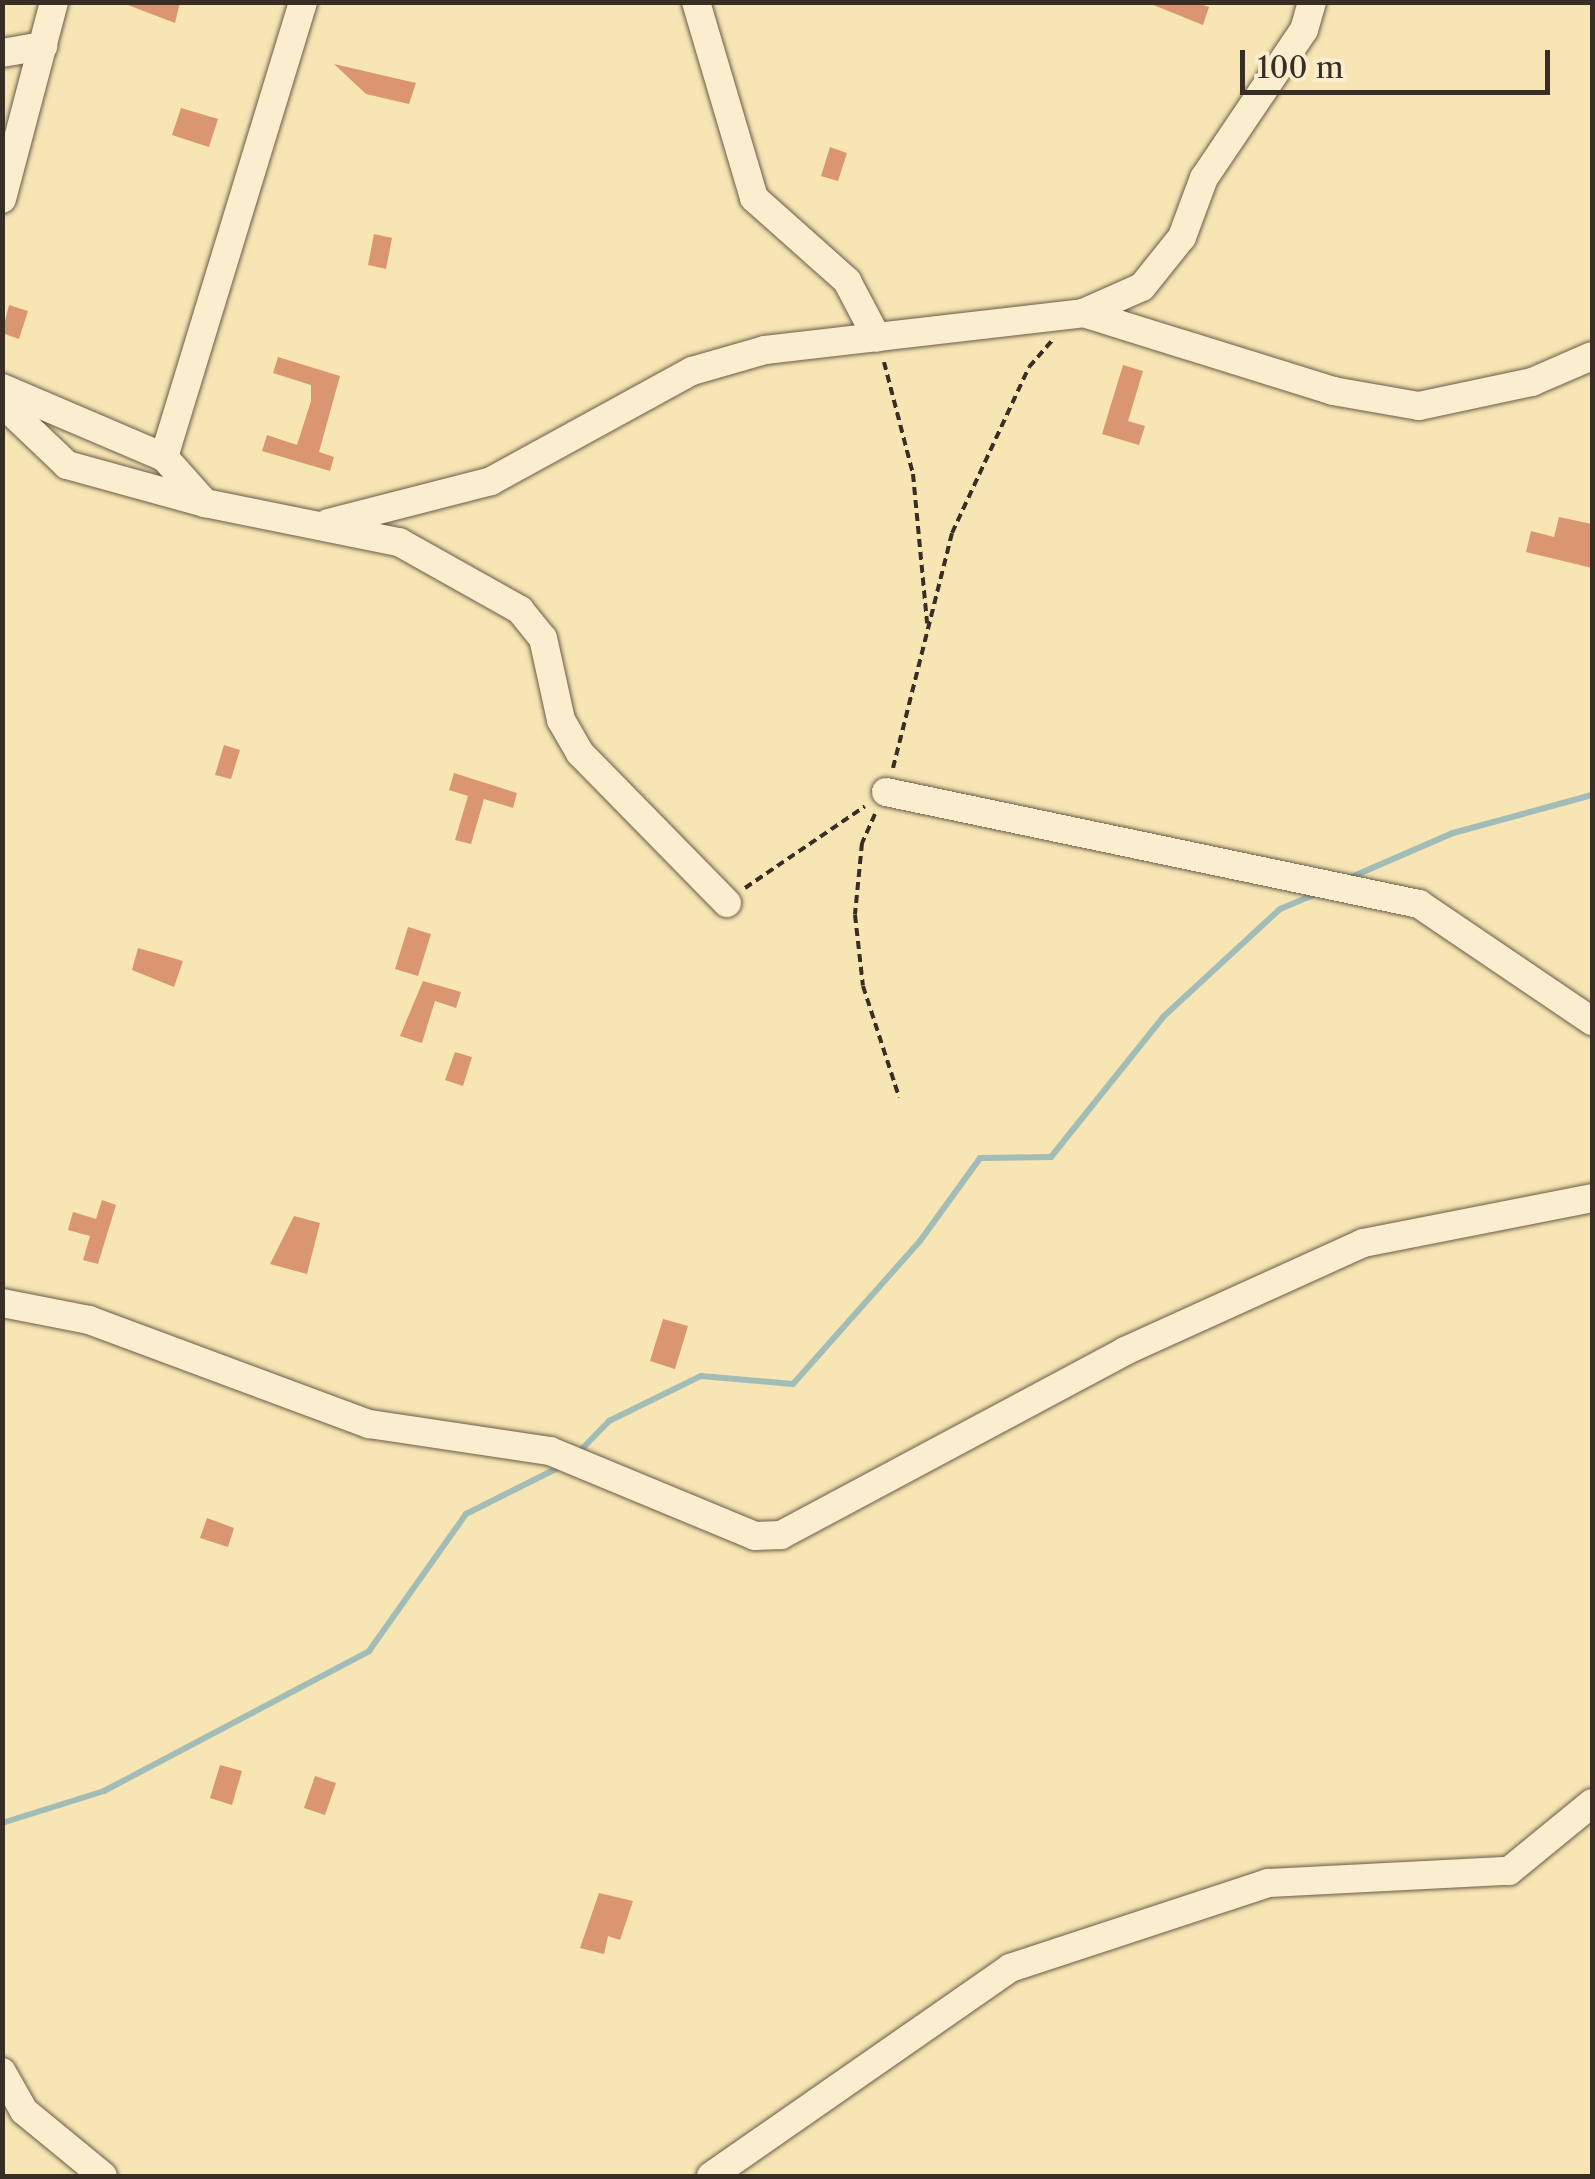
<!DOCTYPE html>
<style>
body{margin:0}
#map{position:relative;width:1595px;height:2179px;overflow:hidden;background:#f7e5b3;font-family:"Libre Caslon Text",serif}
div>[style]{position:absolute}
.stream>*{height:6px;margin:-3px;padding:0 3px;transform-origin:3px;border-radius:3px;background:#a2bcb8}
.building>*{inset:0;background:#da9671}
.path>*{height:4px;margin-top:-2px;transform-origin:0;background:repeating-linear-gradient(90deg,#382e26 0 8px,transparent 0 13px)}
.roads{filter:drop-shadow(0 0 2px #685c49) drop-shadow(0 0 2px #685c49)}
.minor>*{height:28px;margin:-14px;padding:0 14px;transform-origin:14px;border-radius:14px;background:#faeece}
span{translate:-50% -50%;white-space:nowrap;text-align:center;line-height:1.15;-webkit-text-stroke:10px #faeece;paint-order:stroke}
.frame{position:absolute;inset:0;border:5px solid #382e26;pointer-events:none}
.scale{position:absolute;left:1240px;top:50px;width:310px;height:45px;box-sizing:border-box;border:5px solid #382e26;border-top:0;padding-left:12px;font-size:30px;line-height:35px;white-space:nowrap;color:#382e26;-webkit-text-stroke:8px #faeece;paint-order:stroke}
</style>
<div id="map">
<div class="stream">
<i style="left:1349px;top:878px;width:113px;rotate:-23.4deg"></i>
<i style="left:1453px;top:833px;width:144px;rotate:-15.3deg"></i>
<i style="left:577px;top:1454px;width:46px;rotate:-45.9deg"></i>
<i style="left:609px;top:1421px;width:102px;rotate:-26.1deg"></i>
<i style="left:701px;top:1376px;width:92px;rotate:5deg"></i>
<i style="left:793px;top:1384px;width:191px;rotate:-48.4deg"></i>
<i style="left:920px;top:1241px;width:102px;rotate:-54.1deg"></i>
<i style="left:980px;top:1158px;width:71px;rotate:-0.8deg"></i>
<i style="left:1051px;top:1157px;width:179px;rotate:-51.3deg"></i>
<i style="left:1163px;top:1017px;width:159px;rotate:-42.7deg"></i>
<i style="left:1280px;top:909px;width:38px;rotate:-23deg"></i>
<i style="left:2px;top:1823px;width:107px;rotate:-17.4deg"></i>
<i style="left:104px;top:1791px;width:300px;rotate:-27.8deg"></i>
<i style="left:369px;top:1651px;width:168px;rotate:-54.7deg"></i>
<i style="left:466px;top:1514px;width:110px;rotate:-26.6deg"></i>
</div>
<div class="building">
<i style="clip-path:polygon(120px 2px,180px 2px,175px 23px)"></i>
<i style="clip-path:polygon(1146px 2px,1194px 2px,1209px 7px,1203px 25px)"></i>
<i style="clip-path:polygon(334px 64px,416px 83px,409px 104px,366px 94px)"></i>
<i style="clip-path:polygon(181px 108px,218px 119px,209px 147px,172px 135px)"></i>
<i style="clip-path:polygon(830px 147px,847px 153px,838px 181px,821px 176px)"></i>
<i style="clip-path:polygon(374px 234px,392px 238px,386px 269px,368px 265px)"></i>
<i style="clip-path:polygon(9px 305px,28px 311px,19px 339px,2px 333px)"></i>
<i style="clip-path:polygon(278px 357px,340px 376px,319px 452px,334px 457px,330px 471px,262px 451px,267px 435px,297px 445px,311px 401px,311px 385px,273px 373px)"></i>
<i style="clip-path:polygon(1123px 365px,1143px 371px,1128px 421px,1145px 426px,1139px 445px,1102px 434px)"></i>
<i style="clip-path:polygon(1559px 517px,1592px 524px,1592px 568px,1526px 552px,1531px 531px,1554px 537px)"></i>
<i style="clip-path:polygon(224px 745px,240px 750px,231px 779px,215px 775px)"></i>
<i style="clip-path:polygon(454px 773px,517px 793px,513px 808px,484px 799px,471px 844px,455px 840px,468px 796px,449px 790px)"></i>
<i style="clip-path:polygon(408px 927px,431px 934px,418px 976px,395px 969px)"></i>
<i style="clip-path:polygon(138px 948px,183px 961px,174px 987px,132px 970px)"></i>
<i style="clip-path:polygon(423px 981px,461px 992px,456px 1008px,435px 1001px,422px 1043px,400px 1036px)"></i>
<i style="clip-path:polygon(455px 1052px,472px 1057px,463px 1086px,445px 1080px)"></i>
<i style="clip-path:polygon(102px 1200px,116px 1205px,98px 1264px,83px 1260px,90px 1236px,68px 1230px,73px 1212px,96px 1219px)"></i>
<i style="clip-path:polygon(294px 1216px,320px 1223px,307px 1274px,270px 1264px)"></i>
<i style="clip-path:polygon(663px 1319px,688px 1326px,675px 1369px,650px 1361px)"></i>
<i style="clip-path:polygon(207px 1518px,234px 1528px,228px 1547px,200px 1538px)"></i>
<i style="clip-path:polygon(220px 1765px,242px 1771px,232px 1805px,210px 1798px)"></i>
<i style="clip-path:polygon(315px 1776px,336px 1783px,325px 1815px,304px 1808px)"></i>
<i style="clip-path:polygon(599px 1893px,633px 1901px,620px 1940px,608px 1936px,604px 1954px,580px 1948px)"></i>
</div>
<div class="path">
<i style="left:884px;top:362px;width:116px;rotate:75.5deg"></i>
<i style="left:913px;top:474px;width:150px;rotate:84.6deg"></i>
<i style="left:893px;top:768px;width:242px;rotate:-75.9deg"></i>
<i style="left:952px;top:533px;width:183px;rotate:-65.1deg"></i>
<i style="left:1029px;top:367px;width:35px;rotate:-49deg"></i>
<i style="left:875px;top:814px;width:32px;rotate:114deg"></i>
<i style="left:862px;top:843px;width:72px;rotate:95.6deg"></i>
<i style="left:855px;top:915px;width:71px;rotate:83.6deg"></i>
<i style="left:863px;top:986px;width:117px;rotate:72deg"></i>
<i style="left:745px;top:888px;width:145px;rotate:-34.3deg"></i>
</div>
<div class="roads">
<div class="minor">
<i style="left:696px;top:2px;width:204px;rotate:73.5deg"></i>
<i style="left:754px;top:198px;width:125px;rotate:41.7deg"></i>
<i style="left:847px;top:281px;width:64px;rotate:62.2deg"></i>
<i style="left:2px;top:53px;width:42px;rotate:-9.7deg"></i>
<i style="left:2px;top:199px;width:204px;rotate:-75.2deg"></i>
<i style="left:1083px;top:313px;width:64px;rotate:-23.8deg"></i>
<i style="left:1142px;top:287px;width:64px;rotate:-51.3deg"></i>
<i style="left:1182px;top:237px;width:63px;rotate:-69.6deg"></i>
<i style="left:1204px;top:178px;width:179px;rotate:-56deg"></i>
<i style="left:1304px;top:30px;width:29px;rotate:-74deg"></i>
<i style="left:2px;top:388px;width:176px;rotate:23.1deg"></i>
<i style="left:164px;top:457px;width:62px;rotate:48.3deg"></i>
<i style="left:205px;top:503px;width:198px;rotate:11.4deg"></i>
<i style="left:399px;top:542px;width:139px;rotate:29.3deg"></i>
<i style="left:520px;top:610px;width:36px;rotate:51deg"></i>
<i style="left:543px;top:638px;width:84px;rotate:77.6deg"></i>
<i style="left:561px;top:720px;width:38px;rotate:60deg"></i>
<i style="left:580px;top:753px;width:210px;rotate:45.6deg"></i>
<i style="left:2px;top:403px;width:90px;rotate:43.6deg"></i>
<i style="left:67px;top:465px;width:143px;rotate:15.4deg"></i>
<i style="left:164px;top:457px;width:476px;rotate:-73deg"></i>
<i style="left:328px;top:523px;width:168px;rotate:-14.4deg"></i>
<i style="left:491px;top:481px;width:229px;rotate:-28.7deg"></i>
<i style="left:692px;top:371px;width:76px;rotate:-16deg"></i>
<i style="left:765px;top:350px;width:320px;rotate:-6.6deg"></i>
<i style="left:1083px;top:313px;width:262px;rotate:17.3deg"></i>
<i style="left:1333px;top:391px;width:87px;rotate:9.9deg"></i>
<i style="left:1419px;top:406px;width:116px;rotate:-12deg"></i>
<i style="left:1532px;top:382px;width:65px;rotate:-23.4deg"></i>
<i style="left:886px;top:792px;width:545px;rotate:11.87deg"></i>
<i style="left:1419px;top:904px;width:209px;rotate:34.1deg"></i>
<i style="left:2px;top:1303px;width:89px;rotate:11.1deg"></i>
<i style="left:89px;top:1320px;width:299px;rotate:20.4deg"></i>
<i style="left:369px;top:1424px;width:183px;rotate:8.5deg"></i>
<i style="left:550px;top:1451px;width:222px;rotate:22.5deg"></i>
<i style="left:755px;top:1536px;width:26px;rotate:-2deg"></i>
<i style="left:781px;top:1535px;width:390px;rotate:-28.1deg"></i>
<i style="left:1125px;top:1351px;width:261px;rotate:-24.4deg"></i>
<i style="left:1363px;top:1243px;width:233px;rotate:-11.1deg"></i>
<i style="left:2px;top:2072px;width:45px;rotate:60.6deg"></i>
<i style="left:24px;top:2111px;width:102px;rotate:39.4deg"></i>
<i style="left:711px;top:2176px;width:364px;rotate:-34.8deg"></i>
<i style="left:1010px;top:1968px;width:272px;rotate:-18.2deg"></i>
<i style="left:1268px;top:1883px;width:241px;rotate:-2.9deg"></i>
<i style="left:1509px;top:1871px;width:107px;rotate:-39.3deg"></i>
</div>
</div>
<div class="frame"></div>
<div class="scale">100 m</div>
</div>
